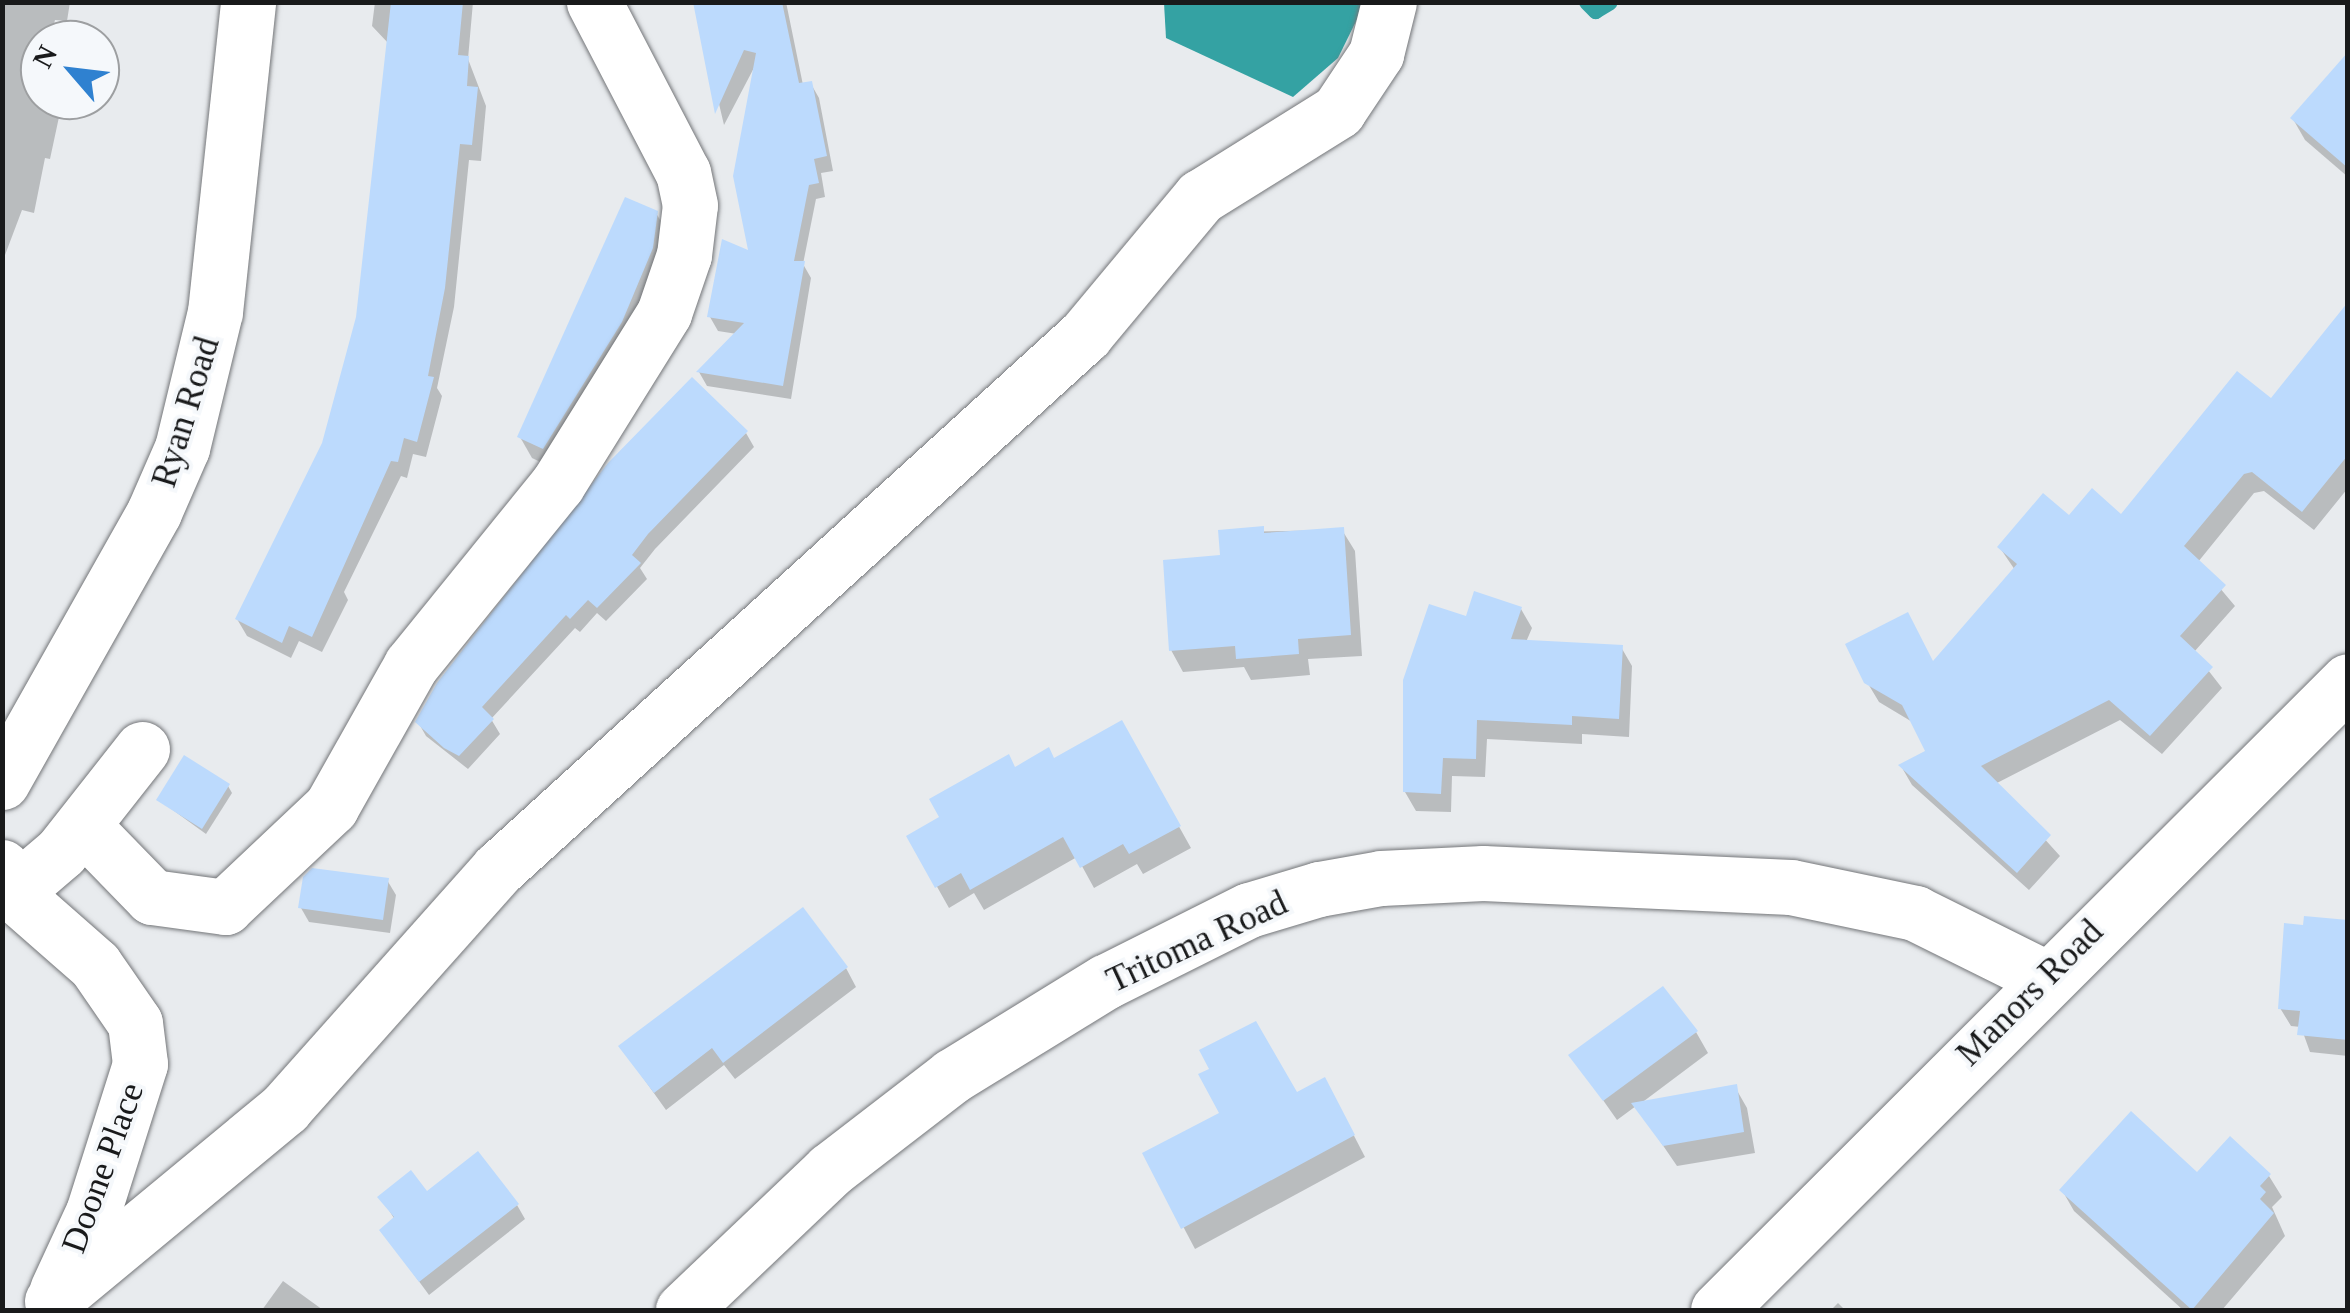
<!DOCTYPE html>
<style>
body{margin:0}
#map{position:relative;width:2350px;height:1313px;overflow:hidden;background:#e8ebee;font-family:"Times New Roman",serif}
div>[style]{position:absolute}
.water>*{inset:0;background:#34a2a3}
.shadow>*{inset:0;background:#0003}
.stream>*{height:15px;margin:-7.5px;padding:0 7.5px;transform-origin:7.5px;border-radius:7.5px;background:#34a2a3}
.building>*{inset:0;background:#bcdafd}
.roads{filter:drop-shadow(0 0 2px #747679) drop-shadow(0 0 2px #747679)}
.minor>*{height:55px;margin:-27.5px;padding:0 27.5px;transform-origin:27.5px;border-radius:27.5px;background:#fff}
span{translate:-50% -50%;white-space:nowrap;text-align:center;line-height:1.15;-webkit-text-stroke:8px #f5f8fb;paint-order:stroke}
.street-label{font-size:35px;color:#191a1b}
.frame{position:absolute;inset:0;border:5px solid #191a1b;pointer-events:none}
.north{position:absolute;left:20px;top:20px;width:100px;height:100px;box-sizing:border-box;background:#f5f8fb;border:2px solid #9d9fa1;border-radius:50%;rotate:298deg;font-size:28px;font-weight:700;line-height:40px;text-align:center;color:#191a1b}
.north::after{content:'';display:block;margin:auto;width:35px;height:45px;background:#2f81d0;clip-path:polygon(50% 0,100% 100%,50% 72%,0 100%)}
</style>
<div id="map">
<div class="water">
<i style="clip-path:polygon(1164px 3px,1365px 3px,1338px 58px,1293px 97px,1166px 38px)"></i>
</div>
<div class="shadow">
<i style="clip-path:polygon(2px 2px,70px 2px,67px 21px,55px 20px,50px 40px,40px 40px,40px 100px,62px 103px,50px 159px,45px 158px,34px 213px,22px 210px,2px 263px)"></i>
<i style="clip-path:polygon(375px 2px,473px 2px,468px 59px,486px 106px,481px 161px,469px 160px,454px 307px,437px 388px,442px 396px,426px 457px,413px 454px,407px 478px,401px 476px,344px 592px,348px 600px,322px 652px,299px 641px,291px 658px,247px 636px,237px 619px,324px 444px,358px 318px,389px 44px,372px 26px)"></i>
<i style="clip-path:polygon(695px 2px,786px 2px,803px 85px,811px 84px,819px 98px,833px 171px,821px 173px,825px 197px,816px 199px,803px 264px,811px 278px,791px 399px,707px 386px,699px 372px,737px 334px,718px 331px,710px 317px,751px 255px,756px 64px,724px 125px)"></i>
<i style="clip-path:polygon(2348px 80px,2348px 177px,2305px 140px,2293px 119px)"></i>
<i style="clip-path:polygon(656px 213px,669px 235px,664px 270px,555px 469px,532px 458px,520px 437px)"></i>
<i style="clip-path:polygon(2348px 306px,2348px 488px,2314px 530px,2264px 491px,2254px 493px,2198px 562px,2235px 606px,2194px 652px,2222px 688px,2162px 754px,2120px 720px,1995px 784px,2060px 856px,2029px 890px,1912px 785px,1901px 766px,1928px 752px,1914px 723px,1879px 702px,1867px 682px,1933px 664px,2015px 570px,2000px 548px,2069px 518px,2121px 517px,2271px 402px)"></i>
<i style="clip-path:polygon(746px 433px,754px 447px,655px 549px,640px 568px,647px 579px,606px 621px,597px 613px,580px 632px,575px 628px,491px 719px,500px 734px,468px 769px,426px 736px,418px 722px)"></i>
<i style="clip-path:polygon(1342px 530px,1355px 551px,1362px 656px,1308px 659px,1310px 675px,1251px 680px,1244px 667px,1183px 672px,1171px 650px,1222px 558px,1221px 532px)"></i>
<i style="clip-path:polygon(1521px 609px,1532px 628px,1526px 642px,1621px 647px,1632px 666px,1629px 737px,1582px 734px,1582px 744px,1487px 739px,1485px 777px,1452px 776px,1451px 812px,1416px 811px,1405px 792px,1467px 619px)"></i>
<i style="clip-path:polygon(1121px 723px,1191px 848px,1143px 874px,1137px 864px,1094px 888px,1077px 857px,984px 910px,974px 893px,949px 908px,909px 837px,1015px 770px,1054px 761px)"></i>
<i style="clip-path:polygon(228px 786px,232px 793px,206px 834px,159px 800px)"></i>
<i style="clip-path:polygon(387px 880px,396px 895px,390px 933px,309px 922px,301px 908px)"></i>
<i style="clip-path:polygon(2348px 923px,2348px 1056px,2310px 1052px,2301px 1027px,2291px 1026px,2280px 1008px,2306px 928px)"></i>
<i style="clip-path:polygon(846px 968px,856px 987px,735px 1079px,724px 1065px,666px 1110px,621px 1047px)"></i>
<i style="clip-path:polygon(1696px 1032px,1708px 1053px,1640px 1104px,1735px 1087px,1747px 1108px,1755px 1153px,1677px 1166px,1636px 1106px,1617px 1120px,1572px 1056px)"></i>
<i style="clip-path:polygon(1296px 1095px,1336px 1101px,1365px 1157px,1195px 1249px,1145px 1154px,1222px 1114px)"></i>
<i style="clip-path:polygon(2198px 1175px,2269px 1176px,2282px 1197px,2272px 1207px,2285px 1236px,2222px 1310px,2183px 1310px,2074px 1211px,2062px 1190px)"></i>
<i style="clip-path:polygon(427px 1194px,517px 1205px,525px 1219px,429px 1295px,382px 1231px,395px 1220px,381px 1197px)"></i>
<i style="clip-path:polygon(283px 1281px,323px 1310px,262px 1310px)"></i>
<i style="clip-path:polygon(1838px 1303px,1845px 1310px,1831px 1310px)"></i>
</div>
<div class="stream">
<i style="left:1586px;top:2px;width:13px;rotate:45deg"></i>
<i style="left:1595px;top:11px;width:17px;rotate:-31deg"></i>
</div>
<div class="building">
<i style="clip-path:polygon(391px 2px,463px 2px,458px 55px,469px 56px,467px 86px,478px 87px,472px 145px,460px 144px,445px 288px,428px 376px,434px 377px,417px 442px,404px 438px,398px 462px,391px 461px,312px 637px,289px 626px,282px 643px,235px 619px,322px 443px,356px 317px)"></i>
<i style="clip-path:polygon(693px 2px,782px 2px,799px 83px,812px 81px,827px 156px,814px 159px,819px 183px,809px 185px,794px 261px,805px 261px,783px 386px,696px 372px,744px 323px,707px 317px,722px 239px,748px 250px,733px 176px,756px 53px,744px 50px,715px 114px)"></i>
<i style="clip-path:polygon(2348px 52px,2348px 168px,2290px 118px)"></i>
<i style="clip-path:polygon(625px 197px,658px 211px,653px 248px,622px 322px,543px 449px,517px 437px)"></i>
<i style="clip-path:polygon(2348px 302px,2348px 455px,2302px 512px,2252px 472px,2244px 474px,2184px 546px,2226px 585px,2180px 636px,2213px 667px,2150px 736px,2109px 700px,1981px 766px,2051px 835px,2017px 873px,1898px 765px,1925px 751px,1902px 705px,1864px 683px,1845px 644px,1908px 612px,1933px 661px,2017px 564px,1997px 547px,2043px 493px,2069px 515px,2092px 488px,2121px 514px,2237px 371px,2271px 398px)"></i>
<i style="clip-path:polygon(692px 377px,748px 431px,648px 534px,632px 555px,641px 563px,597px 608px,588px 600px,570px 619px,566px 615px,482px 707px,494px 719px,459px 756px,444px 748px,415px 722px,437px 683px,608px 463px)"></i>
<i style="clip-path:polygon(1264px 526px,1264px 533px,1344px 527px,1351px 635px,1298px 639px,1299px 654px,1236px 659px,1235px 646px,1169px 651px,1163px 560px,1220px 555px,1218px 530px)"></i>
<i style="clip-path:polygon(1474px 591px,1522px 607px,1511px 639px,1623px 645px,1619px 719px,1572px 716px,1572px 725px,1477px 720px,1476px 759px,1443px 758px,1441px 794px,1403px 792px,1403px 680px,1429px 604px,1466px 616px)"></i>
<i style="clip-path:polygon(1122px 720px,1181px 826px,1129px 854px,1123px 844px,1080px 868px,1063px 837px,970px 890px,961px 873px,935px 888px,906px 836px,939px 817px,929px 799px,1009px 754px,1015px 767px,1049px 747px,1054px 758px)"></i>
<i style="clip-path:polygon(184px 755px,230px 784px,202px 829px,156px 800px)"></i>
<i style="clip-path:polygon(312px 868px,389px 878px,383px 920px,298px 908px,303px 877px)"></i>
<i style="clip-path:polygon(803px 907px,848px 967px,723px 1063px,712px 1048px,654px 1093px,618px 1046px)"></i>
<i style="clip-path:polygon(2304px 916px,2348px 920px,2348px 1040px,2297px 1035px,2300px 1011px,2278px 1009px,2284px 923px,2303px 925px)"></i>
<i style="clip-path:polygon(1663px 986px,1698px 1031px,1603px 1101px,1568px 1055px)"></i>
<i style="clip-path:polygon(1256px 1021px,1297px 1092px,1325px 1077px,1355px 1135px,1181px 1229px,1142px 1153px,1219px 1113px,1198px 1074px,1209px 1069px,1199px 1050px)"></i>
<i style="clip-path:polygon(1737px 1084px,1744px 1132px,1663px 1146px,1631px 1103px)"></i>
<i style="clip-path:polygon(2131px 1111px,2197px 1172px,2230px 1136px,2271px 1174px,2260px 1186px,2266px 1192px,2260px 1199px,2274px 1213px,2192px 1310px,2059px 1190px)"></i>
<i style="clip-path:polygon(478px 1151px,519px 1204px,419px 1282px,379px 1230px,394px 1217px,377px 1197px,411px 1170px,427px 1191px)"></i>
</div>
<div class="roads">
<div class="minor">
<i style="left:2px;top:782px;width:310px;rotate:-60.6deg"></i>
<i style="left:154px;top:512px;width:70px;rotate:-66.4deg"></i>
<i style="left:182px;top:448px;width:140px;rotate:-76.4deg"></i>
<i style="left:215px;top:312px;width:312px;rotate:-83.9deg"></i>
<i style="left:83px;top:826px;width:99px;rotate:45.8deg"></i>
<i style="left:152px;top:897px;width:74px;rotate:7.8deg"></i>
<i style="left:225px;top:907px;width:146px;rotate:-43.3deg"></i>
<i style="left:331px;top:807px;width:163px;rotate:-60.6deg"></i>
<i style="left:411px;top:665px;width:232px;rotate:-51deg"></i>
<i style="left:557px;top:485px;width:203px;rotate:-58.1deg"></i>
<i style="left:664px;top:313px;width:61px;rotate:-71deg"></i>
<i style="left:684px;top:255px;width:50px;rotate:-83.2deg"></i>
<i style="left:690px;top:205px;width:33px;rotate:-102deg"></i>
<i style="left:683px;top:173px;width:193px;rotate:-117.5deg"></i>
<i style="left:2px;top:867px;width:28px;rotate:67deg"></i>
<i style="left:13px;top:893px;width:109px;rotate:41.3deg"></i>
<i style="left:95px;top:965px;width:70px;rotate:55.4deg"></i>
<i style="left:135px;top:1023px;width:41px;rotate:83deg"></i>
<i style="left:140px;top:1064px;width:155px;rotate:107.6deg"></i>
<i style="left:93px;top:1212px;width:86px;rotate:114.8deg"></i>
<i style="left:13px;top:893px;width:63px;rotate:-40.5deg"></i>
<i style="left:61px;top:852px;width:131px;rotate:-51.8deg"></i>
<i style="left:52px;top:1301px;width:303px;rotate:-39.6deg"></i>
<i style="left:285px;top:1108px;width:320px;rotate:-48.3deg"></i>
<i style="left:498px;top:869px;width:794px;rotate:-42.29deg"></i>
<i style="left:1085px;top:335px;width:180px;rotate:-50.2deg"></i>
<i style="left:1200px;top:197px;width:163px;rotate:-31.9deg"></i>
<i style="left:1338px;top:111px;width:69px;rotate:-56.3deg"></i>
<i style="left:1376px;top:54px;width:54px;rotate:-76deg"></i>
<i style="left:683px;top:1310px;width:203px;rotate:-43.6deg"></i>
<i style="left:830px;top:1170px;width:154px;rotate:-37.6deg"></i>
<i style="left:952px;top:1076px;width:180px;rotate:-31.6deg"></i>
<i style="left:1105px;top:982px;width:161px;rotate:-26.6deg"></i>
<i style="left:1249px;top:910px;width:73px;rotate:-16.7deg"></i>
<i style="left:1319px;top:889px;width:63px;rotate:-10.1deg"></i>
<i style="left:1381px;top:878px;width:102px;rotate:-2.8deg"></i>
<i style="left:1483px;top:873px;width:308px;rotate:2.6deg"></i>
<i style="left:1791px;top:887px;width:127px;rotate:11.8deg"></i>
<i style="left:1915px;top:913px;width:144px;rotate:26.4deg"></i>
<i style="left:1718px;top:1310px;width:890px;rotate:-44.95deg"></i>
</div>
</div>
<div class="street-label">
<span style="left:186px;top:412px;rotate:-73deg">Ryan Road</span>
<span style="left:1197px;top:942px;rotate:-25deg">Tritoma Road</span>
<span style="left:2030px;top:993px;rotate:-45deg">Manors Road</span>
<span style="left:103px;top:1168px;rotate:-70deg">Doone Place</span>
</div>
<div class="frame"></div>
<div class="north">N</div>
</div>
